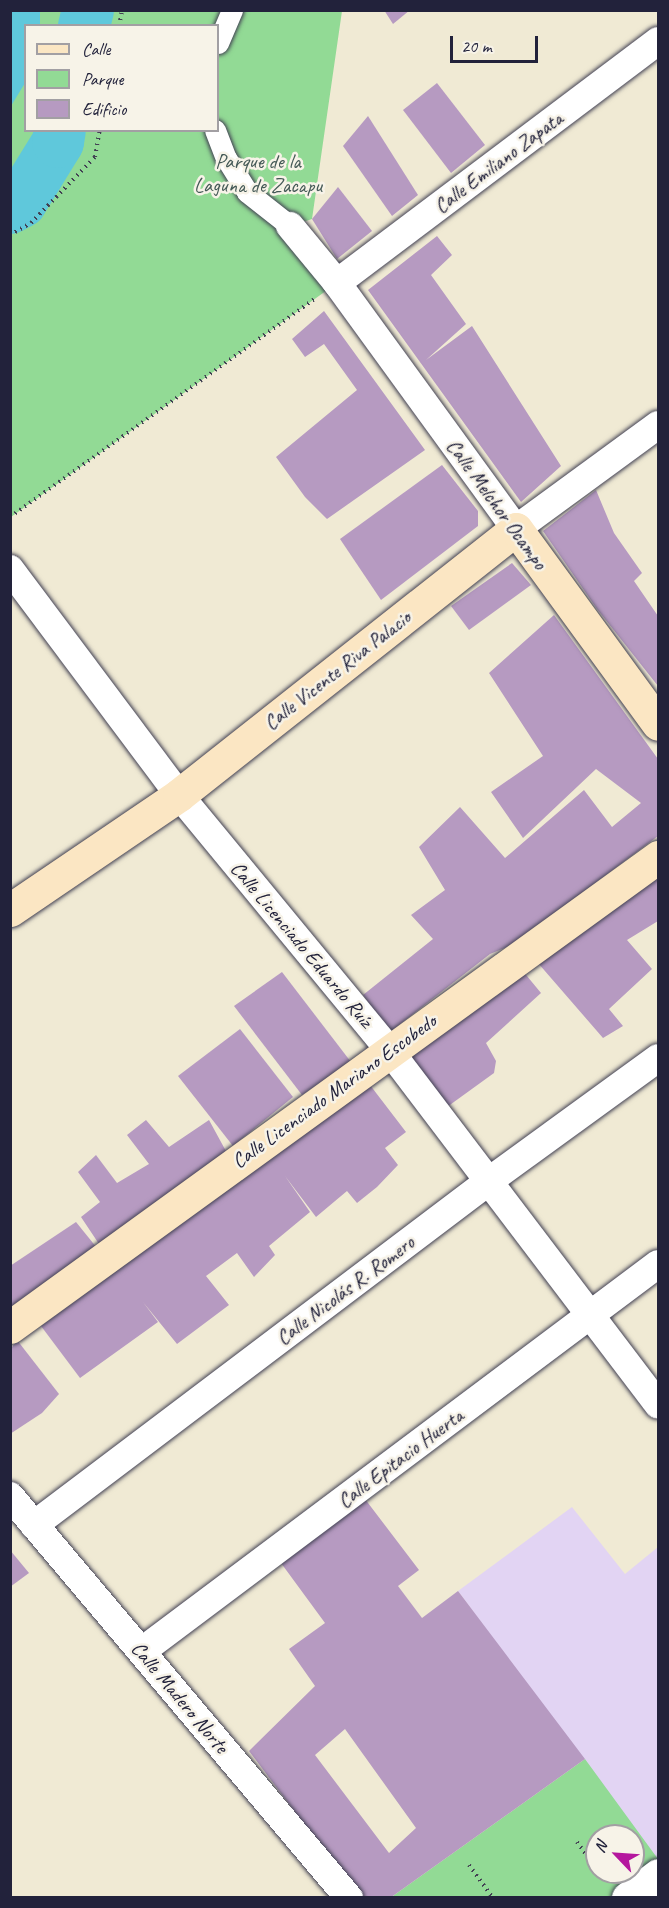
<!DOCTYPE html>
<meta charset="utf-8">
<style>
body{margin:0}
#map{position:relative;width:669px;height:1908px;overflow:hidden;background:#f0ead4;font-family:Caveat,sans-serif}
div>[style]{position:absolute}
.built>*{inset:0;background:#e2d4f3}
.green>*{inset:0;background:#92da95}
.water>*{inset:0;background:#5fc8db}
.river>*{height:52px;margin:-26px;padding:0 26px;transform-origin:26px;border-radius:26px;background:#5fc8db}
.building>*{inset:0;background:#b69ac1}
.path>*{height:4px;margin-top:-2px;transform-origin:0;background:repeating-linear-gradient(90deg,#414052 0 1.5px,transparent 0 6px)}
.roads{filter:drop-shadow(0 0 2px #414052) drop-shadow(0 0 2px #414052)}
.pedestrian>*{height:21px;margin:-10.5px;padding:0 10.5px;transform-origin:10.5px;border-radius:10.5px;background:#fff}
.minor>*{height:28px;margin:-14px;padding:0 14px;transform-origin:14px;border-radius:14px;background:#fff}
.tertiary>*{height:33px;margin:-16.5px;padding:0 16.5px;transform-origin:16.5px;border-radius:16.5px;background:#fff}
.secondary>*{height:33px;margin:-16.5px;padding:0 16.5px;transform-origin:16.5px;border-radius:16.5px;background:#fbe6c3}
span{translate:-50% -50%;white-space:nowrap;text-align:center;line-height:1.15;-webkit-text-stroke:5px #f7f3e8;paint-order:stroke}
.park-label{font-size:21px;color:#445956}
.street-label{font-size:21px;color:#22223b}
.frame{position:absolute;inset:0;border:12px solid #22223b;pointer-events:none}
.legend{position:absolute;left:24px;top:24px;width:195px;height:108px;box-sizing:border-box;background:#f7f3e8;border:2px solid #a29fa3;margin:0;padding:8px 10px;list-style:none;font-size:18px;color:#22223b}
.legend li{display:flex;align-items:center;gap:12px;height:30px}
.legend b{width:30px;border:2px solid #a29fa3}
.north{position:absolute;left:585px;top:1824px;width:60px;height:60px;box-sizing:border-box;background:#f7f3e8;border:2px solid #a29fa3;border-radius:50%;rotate:295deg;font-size:16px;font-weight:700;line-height:24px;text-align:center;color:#22223b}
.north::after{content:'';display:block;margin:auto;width:21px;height:27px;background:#b5179e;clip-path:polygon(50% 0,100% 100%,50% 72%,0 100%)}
.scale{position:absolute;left:450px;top:36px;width:88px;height:27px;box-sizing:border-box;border:3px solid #22223b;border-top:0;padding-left:8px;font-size:18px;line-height:21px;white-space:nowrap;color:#22223b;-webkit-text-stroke:4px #f7f3e8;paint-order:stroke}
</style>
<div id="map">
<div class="built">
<i style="clip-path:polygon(572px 1507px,625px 1574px,658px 1547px,658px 1863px,458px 1591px)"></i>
</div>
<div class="green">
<i style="clip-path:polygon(evenodd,11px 11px,342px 11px,312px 219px,291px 226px,337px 283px,11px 517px,11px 11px,26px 26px,218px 26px,218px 130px,26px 130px,26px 26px)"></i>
<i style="clip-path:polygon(evenodd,585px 1759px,658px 1859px,629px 1897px,390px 1898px,585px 1759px,597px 1836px,633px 1836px,633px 1872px,597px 1872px,597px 1836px)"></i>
</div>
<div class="water">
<i style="clip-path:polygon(11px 10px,40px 11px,40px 25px,26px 26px,25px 83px,11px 106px)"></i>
</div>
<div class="river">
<i style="left:84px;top:26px;width:16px;rotate:-76deg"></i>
<i style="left:10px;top:208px;width:13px;rotate:-29deg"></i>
<i style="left:21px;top:202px;width:70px;rotate:-58.3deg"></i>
<i style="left:58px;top:142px;width:12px;rotate:-81deg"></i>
</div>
<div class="building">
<i style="clip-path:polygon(384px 10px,410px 10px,393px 24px)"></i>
<i style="clip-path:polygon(437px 83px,485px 145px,451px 173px,403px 110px)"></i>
<i style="clip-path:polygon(368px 116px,418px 195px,392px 216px,343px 146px)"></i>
<i style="clip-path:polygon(338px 187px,372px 231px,337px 259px,312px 219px)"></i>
<i style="clip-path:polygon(437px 236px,452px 255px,431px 275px,466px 324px,426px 360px,472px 326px,561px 466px,521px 502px,368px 290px)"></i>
<i style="clip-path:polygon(324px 311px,425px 450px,327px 519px,305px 497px,276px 457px,357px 390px,324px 344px,305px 357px,292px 339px)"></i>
<i style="clip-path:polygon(442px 465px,478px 511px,478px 526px,381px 600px,340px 539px)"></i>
<i style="clip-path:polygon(596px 490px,614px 533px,642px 573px,634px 581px,658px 616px,658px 686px,597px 609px,543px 531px)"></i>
<i style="clip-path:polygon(512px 563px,531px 585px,469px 630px,451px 606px)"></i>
<i style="clip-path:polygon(554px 615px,658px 759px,658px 836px,514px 944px,490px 954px,390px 1032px,363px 995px,433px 939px,411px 915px,445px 890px,419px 847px,460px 807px,505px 858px,584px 790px,612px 827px,641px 803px,596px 769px,523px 838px,491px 792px,543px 756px,489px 673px)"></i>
<i style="clip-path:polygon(658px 874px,658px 921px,627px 940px,652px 969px,609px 1009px,623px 1026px,603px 1038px,538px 963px)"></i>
<i style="clip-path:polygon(522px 970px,541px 993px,486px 1043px,496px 1061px,494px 1073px,447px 1107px,407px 1055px)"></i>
<i style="clip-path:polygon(282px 972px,351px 1062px,302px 1095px,234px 1006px)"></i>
<i style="clip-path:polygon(240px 1029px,293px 1097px,233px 1146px,178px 1076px)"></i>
<i style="clip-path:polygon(370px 1085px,406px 1132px,385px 1148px,398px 1165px,377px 1187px,357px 1203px,347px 1191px,316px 1217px,285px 1176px,310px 1212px,269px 1246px,275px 1255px,254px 1277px,237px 1253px,206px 1276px,229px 1305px,177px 1344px,143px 1302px,158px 1322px,80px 1378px,41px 1326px)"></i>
<i style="clip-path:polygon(146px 1120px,169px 1147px,209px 1120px,227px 1153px,99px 1244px,81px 1217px,100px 1202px,78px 1172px,96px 1155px,117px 1183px,149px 1164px,127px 1135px)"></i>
<i style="clip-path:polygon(76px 1222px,97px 1248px,10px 1313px,10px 1266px)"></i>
<i style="clip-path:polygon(17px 1340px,59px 1394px,42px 1413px,10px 1434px,10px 1350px)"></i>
<i style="clip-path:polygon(evenodd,365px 1499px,419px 1570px,398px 1586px,422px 1618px,458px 1591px,585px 1759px,390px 1898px,360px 1898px,249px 1751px,315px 1686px,289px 1649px,325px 1623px,281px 1563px,365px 1499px,345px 1729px,416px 1828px,389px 1853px,315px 1755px,345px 1729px)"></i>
<i style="clip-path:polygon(10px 1550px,29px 1573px,10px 1587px)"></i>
</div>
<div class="path">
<i style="left:119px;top:26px;width:16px;rotate:-79deg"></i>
<i style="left:10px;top:235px;width:24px;rotate:-30deg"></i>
<i style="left:31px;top:223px;width:92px;rotate:-45.9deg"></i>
<i style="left:95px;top:157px;width:27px;rotate:-80deg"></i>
<i style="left:10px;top:517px;width:375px;rotate:-35.6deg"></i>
<i style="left:577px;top:1842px;width:34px;rotate:54deg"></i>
<i style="left:469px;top:1865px;width:41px;rotate:54deg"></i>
</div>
<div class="roads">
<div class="pedestrian">
<i style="left:218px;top:43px;width:36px;rotate:-67deg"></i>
<i style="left:215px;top:130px;width:30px;rotate:69deg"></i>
<i style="left:226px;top:158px;width:40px;rotate:58deg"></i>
<i style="left:247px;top:192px;width:55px;rotate:38.3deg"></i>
</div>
<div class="minor">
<i style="left:290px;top:226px;width:74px;rotate:50.5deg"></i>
<i style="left:337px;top:283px;width:304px;rotate:54deg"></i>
<i style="left:516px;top:529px;width:176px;rotate:-36.2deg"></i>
<i style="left:337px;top:283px;width:402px;rotate:-37deg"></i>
<i style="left:10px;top:569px;width:282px;rotate:53.2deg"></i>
<i style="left:179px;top:795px;width:330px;rotate:50.5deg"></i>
<i style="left:389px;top:1050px;width:445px;rotate:52.8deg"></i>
<i style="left:10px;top:1496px;width:526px;rotate:49.86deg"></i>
<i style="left:34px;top:1525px;width:570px;rotate:-37.09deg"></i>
<i style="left:489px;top:1181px;width:209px;rotate:-36deg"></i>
<i style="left:142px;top:1651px;width:645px;rotate:-36.87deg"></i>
</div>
<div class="tertiary">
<i style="left:628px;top:1898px;width:38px;rotate:-37deg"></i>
</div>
<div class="secondary">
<i style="left:10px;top:910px;width:204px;rotate:-34.2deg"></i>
<i style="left:179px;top:795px;width:429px;rotate:-38.3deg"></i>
<i style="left:516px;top:529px;width:241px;rotate:53.9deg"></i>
<i style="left:10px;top:1327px;width:801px;rotate:-35.95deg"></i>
</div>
</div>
<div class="park-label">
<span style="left:258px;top:173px">Parque de la<br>Laguna de Zacapu</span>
</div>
<div class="street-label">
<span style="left:498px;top:162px;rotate:-37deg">Calle Emiliano Zapata</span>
<span style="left:497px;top:504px;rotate:54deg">Calle Melchor Ocampo</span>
<span style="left:337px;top:670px;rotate:-38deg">Calle Vicente Riva Palacio</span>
<span style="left:302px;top:944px;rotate:50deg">Calle Licenciado Eduardo Ruíz</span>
<span style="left:334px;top:1091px;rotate:-36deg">Calle Licenciado Mariano Escobedo</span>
<span style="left:345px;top:1290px;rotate:-37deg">Calle Nicolás R. Romero</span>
<span style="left:400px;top:1458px;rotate:-37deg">Calle Epitacio Huerta</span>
<span style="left:180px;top:1697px;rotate:50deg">Calle Madero Norte</span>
</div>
<div class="frame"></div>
<ul class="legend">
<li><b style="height:8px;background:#fbe6c3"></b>Calle</li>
<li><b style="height:16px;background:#92da95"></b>Parque</li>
<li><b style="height:16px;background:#b69ac1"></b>Edificio</li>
</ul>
<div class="north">N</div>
<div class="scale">20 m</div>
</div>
